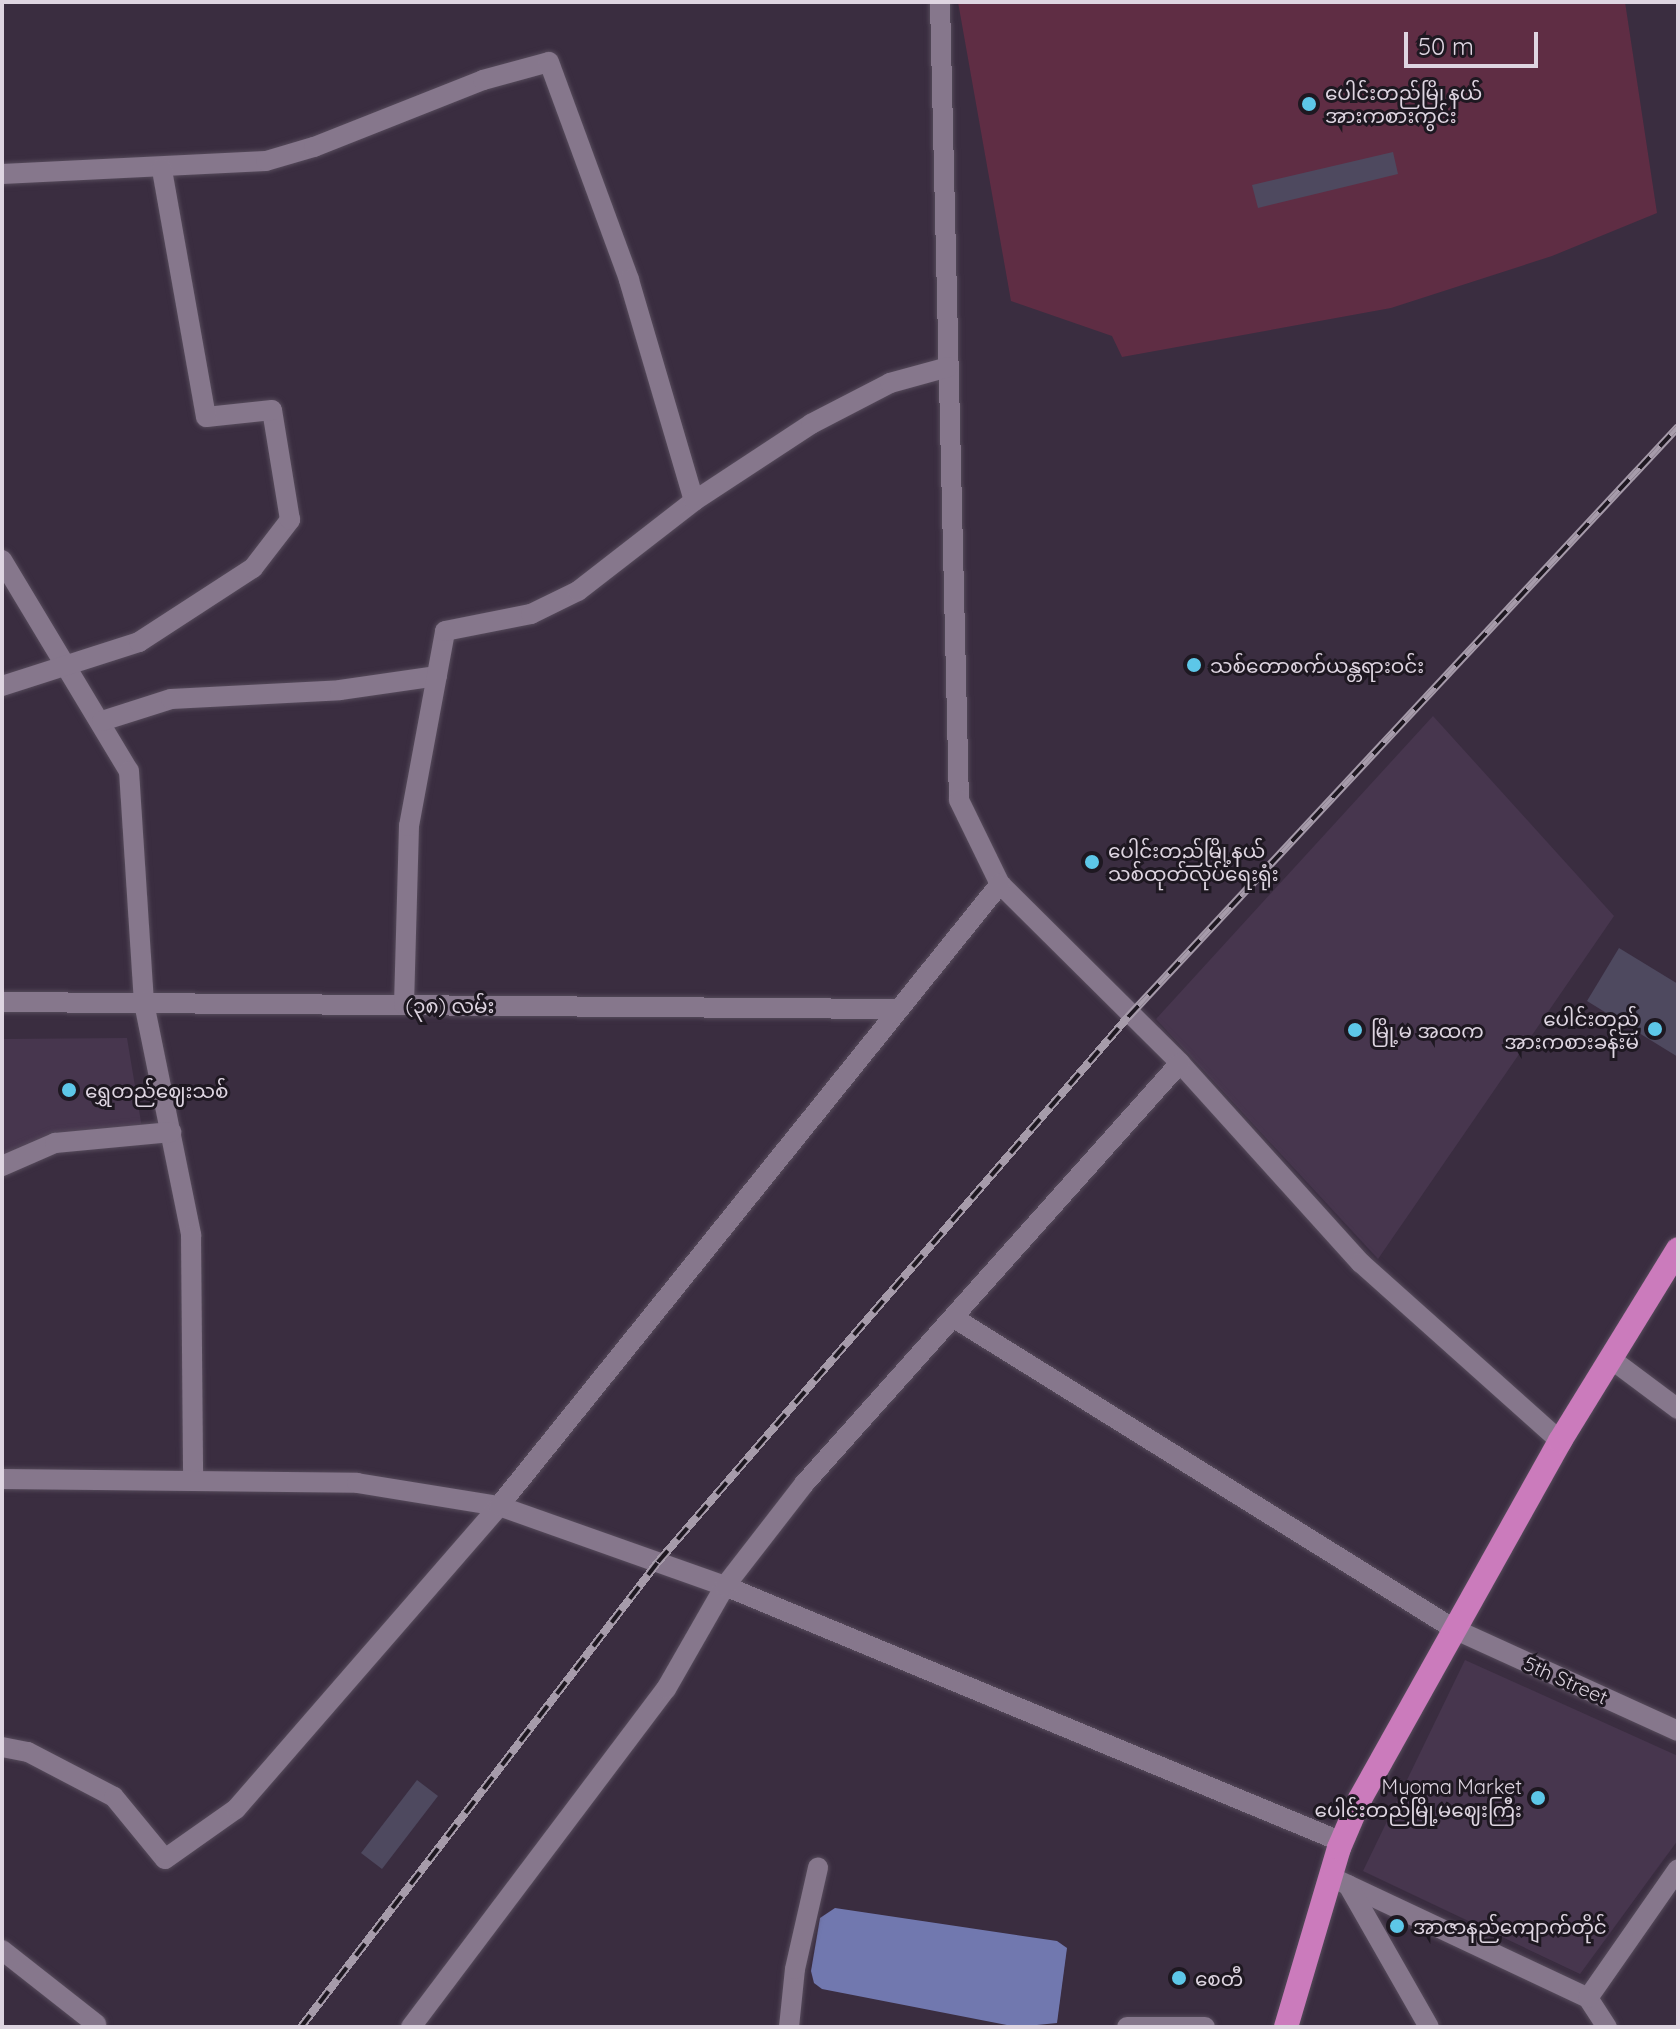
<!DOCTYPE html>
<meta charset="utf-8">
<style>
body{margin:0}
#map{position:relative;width:1680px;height:2029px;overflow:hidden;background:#3a2d40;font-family:Quicksand,"Noto Sans Myanmar",sans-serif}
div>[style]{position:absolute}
.built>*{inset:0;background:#47364e}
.green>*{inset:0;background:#5f2d44}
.water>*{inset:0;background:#7178af}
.building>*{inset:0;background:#4e495f}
.roads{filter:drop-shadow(0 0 2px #564b5b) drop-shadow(0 0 2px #564b5b)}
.minor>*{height:20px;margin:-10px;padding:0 10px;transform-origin:10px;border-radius:10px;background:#86778c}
.highway>*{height:24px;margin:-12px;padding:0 12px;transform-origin:12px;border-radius:12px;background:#cb7bbc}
.rail>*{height:8px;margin-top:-4px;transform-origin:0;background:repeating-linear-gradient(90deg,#1e1821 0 15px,#a69baa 0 30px);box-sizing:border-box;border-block:2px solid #a69baa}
.dots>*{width:22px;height:22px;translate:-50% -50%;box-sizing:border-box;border:4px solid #1e1821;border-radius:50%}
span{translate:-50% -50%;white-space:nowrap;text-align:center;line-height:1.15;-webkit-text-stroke:6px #1e1821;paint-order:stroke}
.poi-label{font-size:20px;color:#ded5e1}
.left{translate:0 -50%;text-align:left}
.right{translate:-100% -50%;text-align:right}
.street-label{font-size:20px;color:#ded5e1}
.frame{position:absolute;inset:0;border:4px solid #ded5e1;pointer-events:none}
.scale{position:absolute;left:1404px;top:32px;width:134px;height:36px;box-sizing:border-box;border:4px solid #ded5e1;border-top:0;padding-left:10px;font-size:24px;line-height:28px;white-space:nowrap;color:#ded5e1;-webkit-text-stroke:6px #1e1821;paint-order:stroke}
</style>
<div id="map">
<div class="built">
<i style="clip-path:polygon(1433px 716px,1614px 916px,1378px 1259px,1156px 1019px)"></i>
<i style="clip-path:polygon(127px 1038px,144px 1140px,48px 1149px,2px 1164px,2px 1039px)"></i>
<i style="clip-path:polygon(1465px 1660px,1678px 1756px,1678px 1840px,1580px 1974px,1363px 1871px)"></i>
</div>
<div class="green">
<i style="clip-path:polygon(958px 2px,1625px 2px,1657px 213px,1552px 256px,1391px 308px,1122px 357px,1112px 336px,1011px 301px)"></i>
</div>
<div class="water">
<i style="clip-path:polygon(835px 1908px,1057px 1941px,1067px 1948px,1057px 2023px,1017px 2027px,822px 1989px,814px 1983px,811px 1971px,820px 1918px)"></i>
</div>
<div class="building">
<i style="clip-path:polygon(1393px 152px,1398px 174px,1258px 208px,1252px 185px)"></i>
<i style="clip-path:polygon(1619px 948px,1678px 984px,1678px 1057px,1587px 1001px)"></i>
<i style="clip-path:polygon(417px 1780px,438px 1796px,382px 1869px,361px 1853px)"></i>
</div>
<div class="roads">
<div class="minor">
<i style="left:940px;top:2px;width:798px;rotate:88.64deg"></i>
<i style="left:959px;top:800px;width:93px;rotate:64deg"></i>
<i style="left:1000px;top:884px;width:254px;rotate:44.8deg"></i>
<i style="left:1180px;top:1063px;width:270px;rotate:47.9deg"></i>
<i style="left:1361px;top:1263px;width:267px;rotate:41.8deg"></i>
<i style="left:2px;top:174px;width:264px;rotate:-2.8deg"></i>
<i style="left:266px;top:161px;width:50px;rotate:-16.3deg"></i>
<i style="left:314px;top:147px;width:182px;rotate:-21.6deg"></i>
<i style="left:483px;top:80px;width:68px;rotate:-15.3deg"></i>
<i style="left:549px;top:62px;width:232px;rotate:69.8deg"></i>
<i style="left:629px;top:280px;width:230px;rotate:73.6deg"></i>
<i style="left:2px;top:560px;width:246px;rotate:59deg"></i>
<i style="left:129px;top:771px;width:232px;rotate:86.3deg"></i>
<i style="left:144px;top:1003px;width:237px;rotate:78.5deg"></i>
<i style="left:191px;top:1235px;width:244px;rotate:89.5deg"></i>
<i style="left:2px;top:686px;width:144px;rotate:-17.8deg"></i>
<i style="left:139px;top:642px;width:136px;rotate:-33deg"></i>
<i style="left:253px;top:568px;width:61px;rotate:-52.4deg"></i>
<i style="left:290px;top:520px;width:111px;rotate:-99.3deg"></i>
<i style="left:272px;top:410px;width:66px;rotate:173.9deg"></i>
<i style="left:206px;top:417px;width:252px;rotate:-100.1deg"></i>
<i style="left:102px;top:721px;width:72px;rotate:-17.7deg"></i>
<i style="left:171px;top:699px;width:169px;rotate:-3deg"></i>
<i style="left:340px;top:690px;width:98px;rotate:-8.2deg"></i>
<i style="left:2px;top:1002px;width:897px;rotate:0.45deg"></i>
<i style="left:404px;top:1005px;width:179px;rotate:-88.4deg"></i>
<i style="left:409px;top:826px;width:198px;rotate:-79.5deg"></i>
<i style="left:445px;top:631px;width:88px;rotate:-11.2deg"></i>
<i style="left:531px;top:614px;width:52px;rotate:-26.1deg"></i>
<i style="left:578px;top:591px;width:147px;rotate:-37.8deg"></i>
<i style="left:694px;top:501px;width:140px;rotate:-33.3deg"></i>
<i style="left:811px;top:424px;width:89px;rotate:-27.4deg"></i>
<i style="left:890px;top:383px;width:60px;rotate:-15.4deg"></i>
<i style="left:2px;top:1166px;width:58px;rotate:-23.5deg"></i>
<i style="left:55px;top:1143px;width:117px;rotate:-5.4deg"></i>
<i style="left:954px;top:1318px;width:589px;rotate:31.88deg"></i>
<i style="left:1454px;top:1629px;width:246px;rotate:24.5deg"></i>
<i style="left:1611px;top:1359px;width:84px;rotate:36.7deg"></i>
<i style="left:2px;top:1479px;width:355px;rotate:0.6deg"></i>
<i style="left:357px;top:1483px;width:144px;rotate:9.2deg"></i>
<i style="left:499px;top:1506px;width:240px;rotate:19.5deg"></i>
<i style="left:725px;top:1586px;width:668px;rotate:22.53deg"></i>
<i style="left:2px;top:1747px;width:26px;rotate:11deg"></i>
<i style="left:28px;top:1752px;width:97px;rotate:27.6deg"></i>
<i style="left:114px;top:1797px;width:80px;rotate:50.6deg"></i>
<i style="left:165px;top:1859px;width:87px;rotate:-35.2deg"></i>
<i style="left:236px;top:1809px;width:401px;rotate:-49deg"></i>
<i style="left:499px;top:1506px;width:799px;rotate:-51.15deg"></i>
<i style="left:1331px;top:1877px;width:284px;rotate:25.2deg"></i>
<i style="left:1588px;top:1998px;width:35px;rotate:57deg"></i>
<i style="left:1348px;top:1885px;width:163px;rotate:60.3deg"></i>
<i style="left:2px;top:1950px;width:120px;rotate:38.2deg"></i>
<i style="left:1588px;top:1998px;width:157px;rotate:-55.1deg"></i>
<i style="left:411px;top:2027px;width:423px;rotate:-53deg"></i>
<i style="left:666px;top:1689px;width:119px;rotate:-60.2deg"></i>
<i style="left:725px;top:1586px;width:129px;rotate:-52.2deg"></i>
<i style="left:804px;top:1484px;width:564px;rotate:-48.23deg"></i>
<i style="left:789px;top:2027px;width:58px;rotate:-84.1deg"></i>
<i style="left:795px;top:1969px;width:104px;rotate:-77.2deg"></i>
<i style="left:1127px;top:2027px;width:78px"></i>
</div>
<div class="highway">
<i style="left:1286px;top:2027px;width:187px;rotate:-73.5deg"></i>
<i style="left:1339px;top:1848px;width:53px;rotate:-66.8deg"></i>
<i style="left:1360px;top:1799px;width:410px;rotate:-60.8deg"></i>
<i style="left:1560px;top:1441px;width:225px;rotate:-58.4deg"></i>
</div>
</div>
<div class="rail">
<i style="left:301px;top:2027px;width:586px;rotate:-52.49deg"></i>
<i style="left:658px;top:1562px;width:720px;rotate:-49.23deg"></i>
<i style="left:1128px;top:1017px;width:807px;rotate:-47.01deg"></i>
</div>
<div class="dots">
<i style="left:1309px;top:104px;background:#5dc7e8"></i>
<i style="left:1194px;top:665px;background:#5dc7e8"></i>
<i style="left:1092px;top:862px;background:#5dc7e8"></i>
<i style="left:1655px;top:1029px;background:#5dc7e8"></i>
<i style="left:1355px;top:1030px;background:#5dc7e8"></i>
<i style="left:69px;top:1090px;background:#5dc7e8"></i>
<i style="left:1538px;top:1798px;background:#5dc7e8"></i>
<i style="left:1397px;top:1926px;background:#5dc7e8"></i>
<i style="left:1179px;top:1978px;background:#5dc7e8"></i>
</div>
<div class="poi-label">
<span class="left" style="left:1325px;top:104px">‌ပေါင်းတည်မြို့နယ်<br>အားကစားကွင်း</span>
<span class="left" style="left:1210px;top:665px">သစ်တောစက်ယန္တရားဝင်း</span>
<span class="left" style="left:1108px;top:862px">ပေါင်းတည်မြို့နယ်<br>သစ်ထုတ်လုပ်ရေးရုံး</span>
<span class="right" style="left:1639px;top:1030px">ပေါင်းတည်<br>အားကစားခန်းမ</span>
<span class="left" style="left:1371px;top:1030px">မြို့မ အထက</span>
<span class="left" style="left:85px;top:1090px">ရွှေတည်ဈေးသစ်</span>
<span class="right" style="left:1522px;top:1798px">Myoma Market<br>ပေါင်းတည်မြို့မဈေးကြီး</span>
<span class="left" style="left:1413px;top:1926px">အာဇာနည်ကျောက်တိုင်</span>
<span class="left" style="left:1195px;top:1978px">စေတီ</span>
</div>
<div class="street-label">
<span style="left:450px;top:1005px">(၃၈) လမ်း</span>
<span style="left:1566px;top:1680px;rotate:24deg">5th Street</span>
</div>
<div class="frame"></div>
<div class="scale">50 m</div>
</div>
